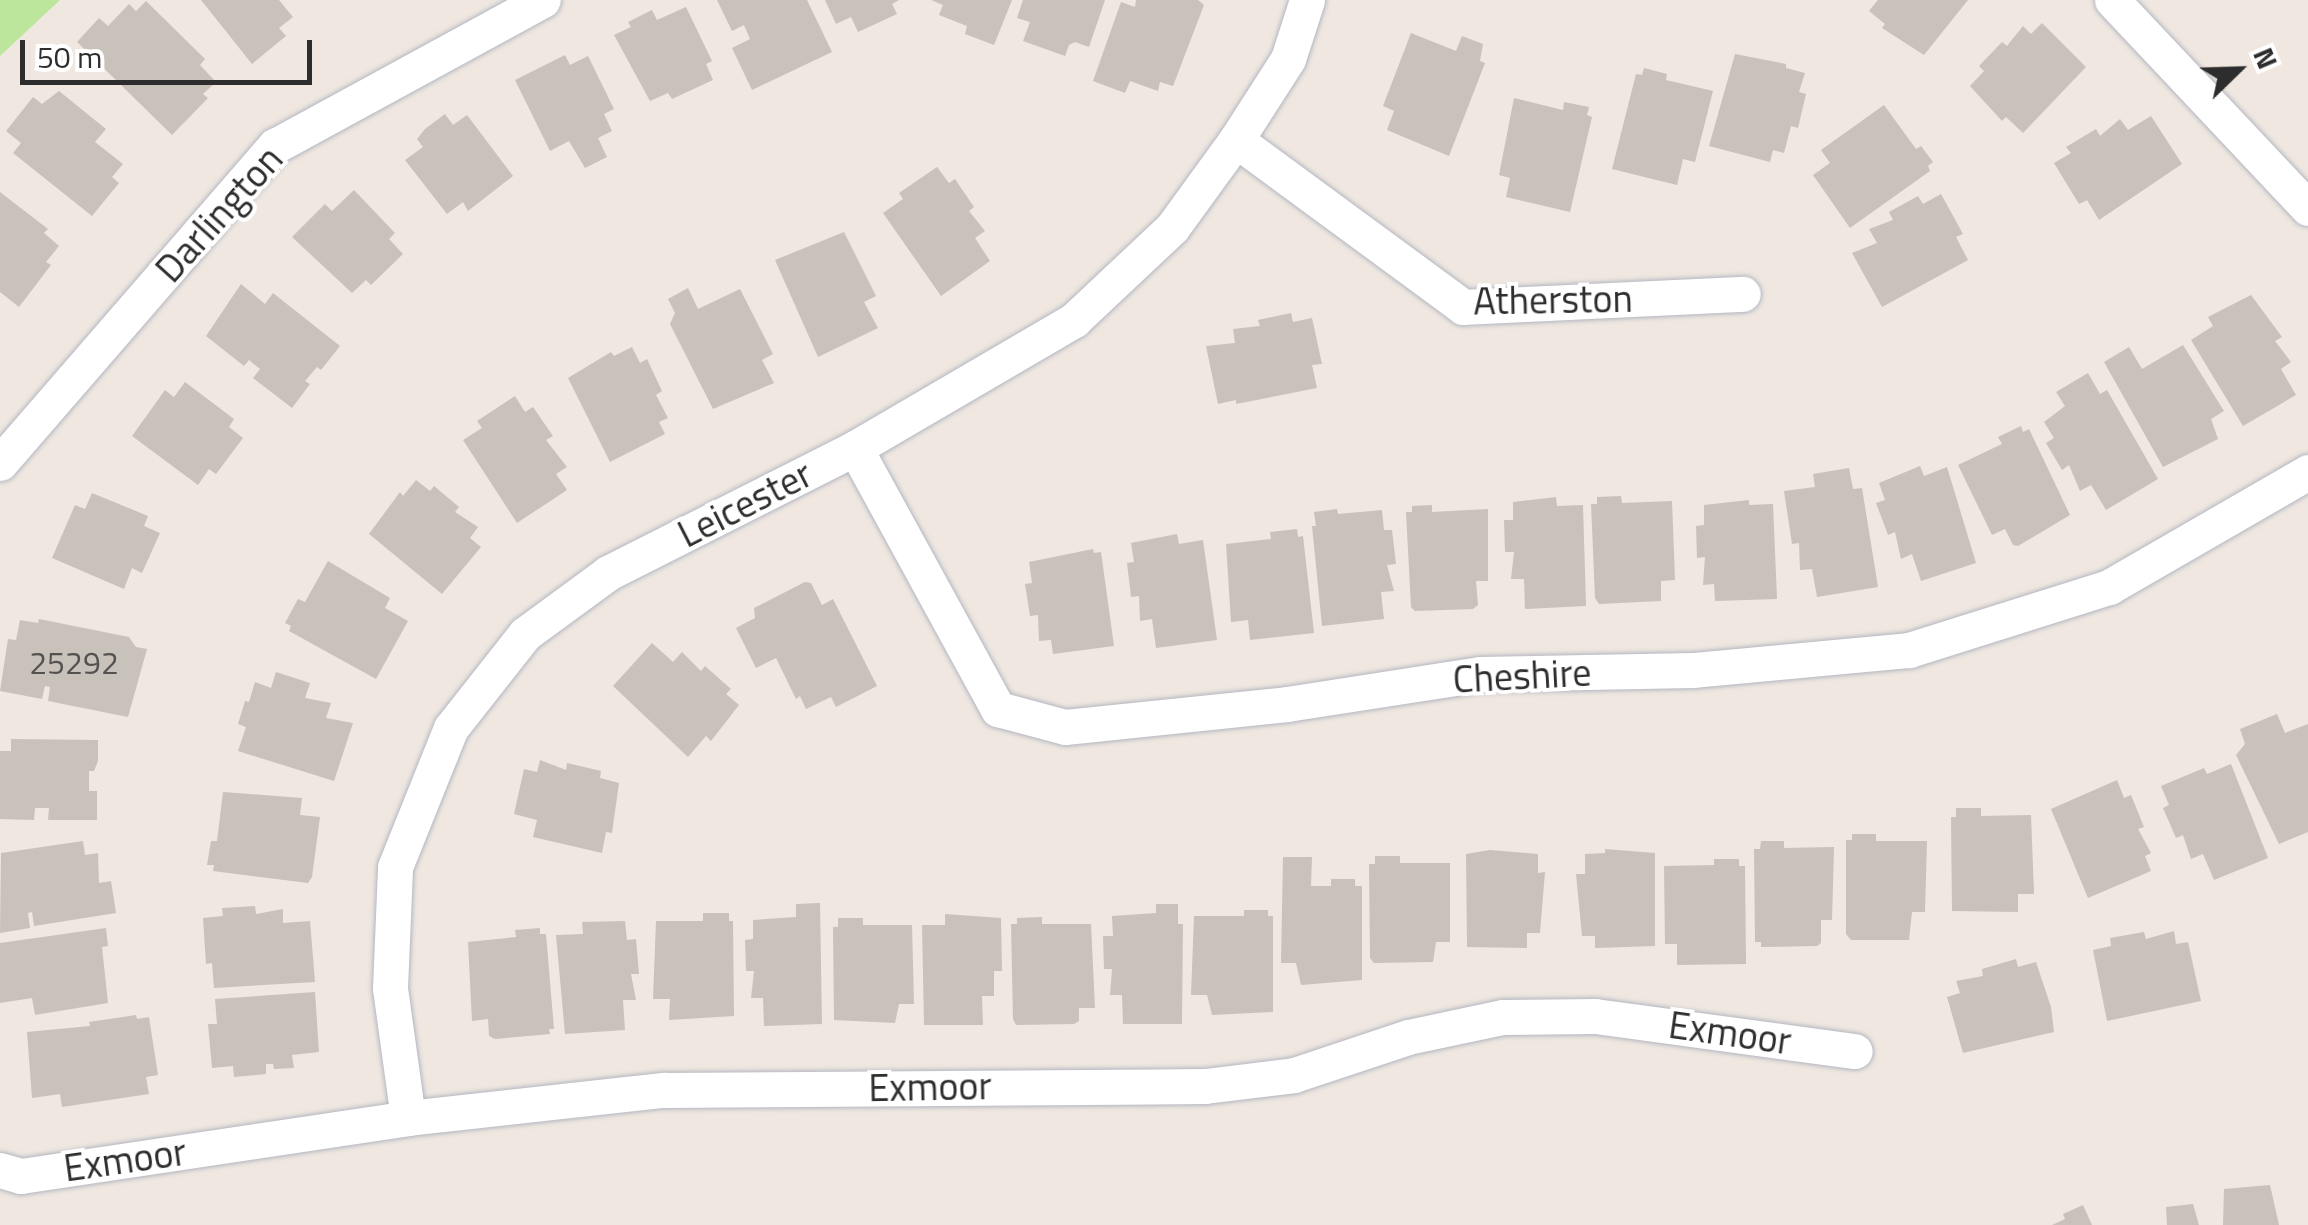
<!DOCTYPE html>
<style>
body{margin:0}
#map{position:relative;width:2308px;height:1225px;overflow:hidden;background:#efe7e0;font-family:"Titillium Web",sans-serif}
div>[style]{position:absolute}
.green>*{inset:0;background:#bbe69c}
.building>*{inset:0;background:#c8c2bb}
.roads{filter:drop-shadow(0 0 2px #b3b7c1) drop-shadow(0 0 2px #b3b7c1)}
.minor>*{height:35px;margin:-17.5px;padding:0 17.5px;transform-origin:17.5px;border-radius:17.5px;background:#fff}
span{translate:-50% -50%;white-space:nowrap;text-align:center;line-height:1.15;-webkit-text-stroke:8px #fff;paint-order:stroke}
.number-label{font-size:32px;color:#545250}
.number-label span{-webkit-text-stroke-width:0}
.street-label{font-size:38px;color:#2d2d2d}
.north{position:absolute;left:2188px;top:20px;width:100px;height:100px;-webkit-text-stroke:8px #fff;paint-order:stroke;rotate:67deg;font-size:28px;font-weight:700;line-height:40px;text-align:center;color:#2d2d2d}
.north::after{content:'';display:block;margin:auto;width:35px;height:45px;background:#2d2d2d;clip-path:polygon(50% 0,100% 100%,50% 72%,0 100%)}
.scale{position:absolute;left:20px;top:40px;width:292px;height:45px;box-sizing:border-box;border:5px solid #2d2d2d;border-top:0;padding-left:12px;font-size:30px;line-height:35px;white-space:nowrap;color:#2d2d2d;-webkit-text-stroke:8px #fff;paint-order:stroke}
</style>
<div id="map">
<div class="green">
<i style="clip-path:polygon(0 0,60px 0,0 56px)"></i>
</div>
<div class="building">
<i style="clip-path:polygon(201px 0,279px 0,293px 17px,279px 28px,286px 36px,252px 64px)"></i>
<i style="clip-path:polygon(717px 0,807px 0,832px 52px,752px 90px,732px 48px,750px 39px,744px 25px,732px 31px)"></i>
<i style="clip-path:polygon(825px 0,899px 0,892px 4px,897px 14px,858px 32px,851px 17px,836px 24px)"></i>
<i style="clip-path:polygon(931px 0,1012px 0,994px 45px,965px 34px,967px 26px,939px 15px,943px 5px)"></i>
<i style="clip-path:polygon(1023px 0,1105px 0,1089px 47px,1075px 42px,1069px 45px,1065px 56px,1023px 41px,1030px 22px,1017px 18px)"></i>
<i style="clip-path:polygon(1136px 0,1198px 0,1204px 5px,1173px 86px,1160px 82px,1158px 91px,1130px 81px,1125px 93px,1093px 81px,1121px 2px,1135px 7px)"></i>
<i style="clip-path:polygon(1878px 0,1968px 0,1924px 55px,1882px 28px,1885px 24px,1869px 11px)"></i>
<i style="clip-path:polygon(146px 1px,205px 59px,200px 65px,216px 82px,203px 94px,208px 98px,172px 135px,77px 42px,99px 18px,108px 26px,129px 4px,136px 11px)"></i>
<i style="clip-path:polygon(686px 7px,712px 61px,706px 64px,713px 80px,672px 99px,668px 93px,650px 101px,614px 35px,631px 27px,628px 22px,652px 10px,657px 20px)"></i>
<i style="clip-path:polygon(2042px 23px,2086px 67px,2023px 133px,2006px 117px,2002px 121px,1970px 86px,1984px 71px,1979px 66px,2002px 42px,2007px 46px,2023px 26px,2031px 34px)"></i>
<i style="clip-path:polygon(1411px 33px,1456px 51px,1462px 36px,1483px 44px,1480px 61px,1485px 63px,1449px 156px,1387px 130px,1394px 111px,1383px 106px)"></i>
<i style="clip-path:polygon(1735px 54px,1786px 64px,1786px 68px,1805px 73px,1799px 92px,1806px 94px,1798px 128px,1791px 126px,1784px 153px,1773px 150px,1770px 162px,1709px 146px)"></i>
<i style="clip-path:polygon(565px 55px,570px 65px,588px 56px,614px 109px,604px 114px,612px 131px,598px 138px,607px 157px,585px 168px,569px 141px,550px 151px,515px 80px)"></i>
<i style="clip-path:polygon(1644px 68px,1667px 74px,1666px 80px,1713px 91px,1695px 162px,1683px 159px,1677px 185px,1612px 169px,1636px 74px,1642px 75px)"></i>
<i style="clip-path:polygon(59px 91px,106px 129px,95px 142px,123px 164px,112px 177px,119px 183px,92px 216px,13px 153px,21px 143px,6px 131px,33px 97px,42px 104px)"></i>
<i style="clip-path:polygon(1514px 98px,1563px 110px,1564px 102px,1589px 107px,1587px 115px,1592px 117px,1570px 212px,1506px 197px,1510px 178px,1499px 175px)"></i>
<i style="clip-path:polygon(1884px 105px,1916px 149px,1921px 146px,1933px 162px,1928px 166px,1930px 171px,1850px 228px,1813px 175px,1830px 163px,1821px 150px)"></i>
<i style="clip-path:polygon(445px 114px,453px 125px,467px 115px,513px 176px,468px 211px,463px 202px,447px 214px,405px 160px,423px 147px,417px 139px,425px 129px)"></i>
<i style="clip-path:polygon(2151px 116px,2182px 164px,2099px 220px,2087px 200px,2079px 204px,2054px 163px,2071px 153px,2066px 147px,2096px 129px,2100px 136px,2120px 119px,2128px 130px)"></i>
<i style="clip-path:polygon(937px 167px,949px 183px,955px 179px,974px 207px,969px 211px,985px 231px,975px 238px,990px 261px,941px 296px,883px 213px,903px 199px,899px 193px)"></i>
<i style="clip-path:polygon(354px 190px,395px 233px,389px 239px,403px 254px,371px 285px,366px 280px,352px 293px,292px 237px,325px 204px,332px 211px)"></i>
<i style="clip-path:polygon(0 192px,48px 229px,44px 233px,59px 246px,46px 262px,51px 265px,19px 307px,0 292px)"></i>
<i style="clip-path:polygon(1941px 194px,1963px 234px,1956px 237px,1968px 260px,1882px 307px,1852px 253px,1877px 243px,1869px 229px,1893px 220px,1889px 212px,1918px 196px,1923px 204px)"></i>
<i style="clip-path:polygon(844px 232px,876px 296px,864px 302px,878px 328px,818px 357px,775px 260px)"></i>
<i style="clip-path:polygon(241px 284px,265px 304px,273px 293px,340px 346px,321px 370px,317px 367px,305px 381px,310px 384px,292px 408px,253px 378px,260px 369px,249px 360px,244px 366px,206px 336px)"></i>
<i style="clip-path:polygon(688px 288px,698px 309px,740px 289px,773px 354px,762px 360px,774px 383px,713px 409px,670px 324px,675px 313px,668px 299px)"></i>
<i style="clip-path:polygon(2251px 295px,2282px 337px,2275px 341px,2291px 362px,2281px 369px,2296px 395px,2243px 426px,2191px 340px,2213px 326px,2208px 317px)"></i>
<i style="clip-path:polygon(1291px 313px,1293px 322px,1312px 318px,1322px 364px,1312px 365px,1317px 388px,1236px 404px,1236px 400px,1218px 404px,1206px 346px,1235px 343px,1233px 329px,1260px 326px,1258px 320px)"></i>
<i style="clip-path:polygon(2183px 345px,2224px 411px,2211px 419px,2218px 439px,2163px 467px,2104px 362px,2129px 347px,2142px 369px)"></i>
<i style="clip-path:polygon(632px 347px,640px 363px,647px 359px,662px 391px,656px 395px,668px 418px,659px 422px,665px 434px,610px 462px,568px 378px,611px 352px,614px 356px)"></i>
<i style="clip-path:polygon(2088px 373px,2100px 394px,2107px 390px,2158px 479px,2106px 510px,2091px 485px,2080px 491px,2069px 465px,2062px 470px,2046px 443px,2054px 438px,2044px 422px,2065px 406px,2056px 392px)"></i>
<i style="clip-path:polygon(185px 382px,234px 419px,229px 427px,243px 438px,216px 474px,209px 469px,198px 485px,132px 436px,165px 390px,174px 397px)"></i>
<i style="clip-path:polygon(515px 396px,525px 412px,533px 407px,553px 436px,546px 440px,567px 467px,556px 474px,567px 490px,517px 523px,463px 440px,482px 428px,477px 421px)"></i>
<i style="clip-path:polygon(2021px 426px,2023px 432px,2029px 429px,2070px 515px,2018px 546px,2013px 545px,2005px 529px,1992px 535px,1958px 465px,2002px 444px,1998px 437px)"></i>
<i style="clip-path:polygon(1920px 466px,1924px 476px,1947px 467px,1976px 563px,1921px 581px,1912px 554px,1901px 559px,1895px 532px,1888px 535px,1876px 503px,1885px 500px,1879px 483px)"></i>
<i style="clip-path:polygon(1849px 468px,1853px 489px,1862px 488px,1878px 587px,1817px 597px,1812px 569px,1800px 570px,1799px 543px,1792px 544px,1784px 491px,1815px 487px,1813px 474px)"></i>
<i style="clip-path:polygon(416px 480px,430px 491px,434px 486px,459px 507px,455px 512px,478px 527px,470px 538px,481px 547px,442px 594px,369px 534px,400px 492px,403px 496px)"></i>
<i style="clip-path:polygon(92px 493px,148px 516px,144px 526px,160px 533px,142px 573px,132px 568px,124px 589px,52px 558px,75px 505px,85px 509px)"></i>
<i style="clip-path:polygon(1621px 496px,1622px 503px,1672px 501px,1675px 580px,1661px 581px,1661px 601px,1599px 604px,1595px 598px,1591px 504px,1597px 504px,1597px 497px)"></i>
<i style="clip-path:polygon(1556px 497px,1557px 506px,1583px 505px,1586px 606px,1525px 609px,1524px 579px,1511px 579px,1514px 552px,1505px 552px,1504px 520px,1513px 520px,1513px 502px)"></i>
<i style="clip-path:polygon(1749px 500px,1749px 505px,1773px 504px,1777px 599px,1715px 601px,1714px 584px,1703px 585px,1705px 557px,1697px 558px,1696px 526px,1704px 525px,1704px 505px)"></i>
<i style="clip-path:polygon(1432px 505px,1432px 512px,1488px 509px,1488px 581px,1476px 581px,1478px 605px,1473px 609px,1415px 611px,1411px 607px,1406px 512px,1412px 512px,1412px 506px)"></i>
<i style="clip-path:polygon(1337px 509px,1338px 514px,1382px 510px,1384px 530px,1392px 530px,1396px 564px,1387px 565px,1394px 591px,1381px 592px,1384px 619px,1322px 626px,1312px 526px,1316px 526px,1314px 512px)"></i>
<i style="clip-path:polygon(1297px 529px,1298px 537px,1303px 536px,1314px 633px,1250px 640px,1248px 620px,1231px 622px,1226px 544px,1271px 539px,1270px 532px)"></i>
<i style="clip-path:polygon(1177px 534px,1179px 544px,1203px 540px,1217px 640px,1156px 648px,1152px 619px,1140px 621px,1139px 596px,1131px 597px,1127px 563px,1134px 562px,1131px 543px)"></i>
<i style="clip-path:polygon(1093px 549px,1094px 553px,1101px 552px,1114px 646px,1053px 654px,1051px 640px,1039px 641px,1038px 615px,1030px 616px,1025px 584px,1032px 583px,1029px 562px)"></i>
<i style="clip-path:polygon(328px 561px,390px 598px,385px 608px,408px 621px,376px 679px,289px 631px,291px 626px,285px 623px,298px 599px,305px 602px)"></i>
<i style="clip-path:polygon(805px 582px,811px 583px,822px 605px,833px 599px,877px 686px,836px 707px,831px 697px,806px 709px,800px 696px,796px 699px,776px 658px,756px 668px,736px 628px,755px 618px,754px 608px)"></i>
<i style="clip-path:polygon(39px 619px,129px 637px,136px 647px,147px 649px,128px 717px,48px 701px,50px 687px,45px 686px,42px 699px,0 691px,8px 639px,16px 640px,20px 620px,38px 623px)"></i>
<i style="clip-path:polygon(652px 643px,673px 662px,682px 652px,701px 671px,705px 666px,731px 689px,726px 694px,739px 705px,711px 741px,706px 736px,688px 757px,613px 686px)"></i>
<i style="clip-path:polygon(276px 672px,310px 683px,305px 698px,331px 703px,326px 718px,353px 723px,334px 781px,238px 751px,246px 727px,238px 724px,245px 701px,249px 702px,255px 682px,271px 688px)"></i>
<i style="clip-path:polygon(2277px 714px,2285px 733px,2308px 724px,2308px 832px,2279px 844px,2236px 755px,2245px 744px,2240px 729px)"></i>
<i style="clip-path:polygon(11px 739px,98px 740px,98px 761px,94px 771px,89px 771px,89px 791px,97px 791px,97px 820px,48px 820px,49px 808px,35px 808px,34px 820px,0 819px,0 751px,11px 751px)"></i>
<i style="clip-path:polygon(540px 760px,566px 770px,567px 763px,601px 771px,600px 778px,619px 783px,612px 833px,606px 832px,602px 853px,533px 837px,537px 820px,514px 814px,524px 769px,537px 772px)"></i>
<i style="clip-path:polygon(2231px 764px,2268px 858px,2214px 880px,2203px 854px,2191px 859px,2183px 835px,2176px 838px,2163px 808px,2169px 805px,2161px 786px,2204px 768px,2207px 774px)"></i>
<i style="clip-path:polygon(2117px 780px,2124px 798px,2131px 795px,2144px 827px,2138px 829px,2151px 853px,2145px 856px,2151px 871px,2088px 898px,2051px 809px)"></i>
<i style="clip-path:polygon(223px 792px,302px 798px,300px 815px,320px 817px,312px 877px,308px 883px,213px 871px,214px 865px,207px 865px,211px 841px,217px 841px)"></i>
<i style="clip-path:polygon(1956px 808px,1981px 808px,1981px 816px,2031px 815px,2034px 894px,2018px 894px,2018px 912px,1952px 911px,1951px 817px,1956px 817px)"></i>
<i style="clip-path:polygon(1852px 834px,1876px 834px,1876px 841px,1927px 841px,1925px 912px,1912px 912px,1909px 940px,1851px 940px,1846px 934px,1846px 840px,1852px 840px)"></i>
<i style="clip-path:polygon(83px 841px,85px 855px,98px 853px,99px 883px,111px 881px,116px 913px,34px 926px,32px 912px,28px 913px,30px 928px,0 933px,1px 853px)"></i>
<i style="clip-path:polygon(1761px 841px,1784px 841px,1784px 848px,1834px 847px,1832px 920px,1821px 920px,1821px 943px,1817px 946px,1761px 947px,1761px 942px,1755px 942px,1754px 849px,1760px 849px)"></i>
<i style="clip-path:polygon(1605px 849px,1655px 853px,1655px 946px,1595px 948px,1595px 936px,1582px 936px,1576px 874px,1585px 874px,1585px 854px,1605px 853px)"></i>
<i style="clip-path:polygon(1490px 850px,1538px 854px,1538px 873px,1545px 872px,1540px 933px,1527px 933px,1527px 948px,1467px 947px,1466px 854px)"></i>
<i style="clip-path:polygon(1375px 856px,1400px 856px,1400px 863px,1450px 863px,1450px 942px,1436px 942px,1433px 962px,1374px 963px,1370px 958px,1369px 864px,1375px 864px)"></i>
<i style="clip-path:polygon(1283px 857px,1312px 857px,1311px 886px,1331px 886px,1331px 879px,1355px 879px,1355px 886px,1362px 886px,1362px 980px,1301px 985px,1296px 963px,1281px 963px)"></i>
<i style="clip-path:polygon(1714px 859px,1739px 859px,1739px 866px,1745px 866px,1746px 964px,1677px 965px,1677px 944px,1665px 944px,1664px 866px,1714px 865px)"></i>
<i style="clip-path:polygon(820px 903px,822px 1024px,764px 1026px,763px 998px,751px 998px,754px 971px,746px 971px,745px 940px,753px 939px,753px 920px,796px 917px,796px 904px)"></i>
<i style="clip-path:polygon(1156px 904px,1178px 904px,1178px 924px,1183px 924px,1182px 1024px,1123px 1024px,1122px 995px,1110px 995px,1112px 969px,1104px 969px,1103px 936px,1113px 936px,1112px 916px,1156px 913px)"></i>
<i style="clip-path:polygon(255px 906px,256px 914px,283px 909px,283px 923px,310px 921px,315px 982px,214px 988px,212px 963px,206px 964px,203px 918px,223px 916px,222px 908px)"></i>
<i style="clip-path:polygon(1244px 910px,1268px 910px,1268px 916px,1273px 916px,1273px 1012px,1212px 1015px,1207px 995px,1191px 995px,1194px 916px,1244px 916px)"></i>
<i style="clip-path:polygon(703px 913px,729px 913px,729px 921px,733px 921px,734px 1016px,669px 1020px,670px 999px,653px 999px,656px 921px,703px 921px)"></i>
<i style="clip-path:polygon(945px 914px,1001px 918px,1002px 971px,994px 971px,994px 996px,982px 996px,983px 1025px,924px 1025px,922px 925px,945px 925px)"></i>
<i style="clip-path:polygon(1042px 917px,1042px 924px,1091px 924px,1095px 1008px,1079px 1008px,1079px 1021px,1074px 1024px,1016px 1025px,1013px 1019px,1011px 924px,1017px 924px,1017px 918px)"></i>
<i style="clip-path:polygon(838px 918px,863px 918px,863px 925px,912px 925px,914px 1004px,899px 1004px,895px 1023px,834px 1020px,833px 927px,838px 927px)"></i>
<i style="clip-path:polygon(625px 921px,627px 940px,636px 939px,639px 974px,631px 974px,636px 1000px,623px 1000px,625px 1030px,565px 1034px,556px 935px,583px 934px,582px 922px)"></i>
<i style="clip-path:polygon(106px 928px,108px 946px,102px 947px,108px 1003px,35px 1015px,32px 998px,0 1003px,0 943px)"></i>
<i style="clip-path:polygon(540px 928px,540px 934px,546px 934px,554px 1029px,549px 1029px,550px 1034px,495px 1039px,489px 1036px,488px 1019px,472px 1021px,468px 942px,516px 937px,515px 930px)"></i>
<i style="clip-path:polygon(2174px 931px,2176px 944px,2188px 942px,2201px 1001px,2107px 1021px,2093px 950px,2111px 946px,2110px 938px,2144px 932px,2146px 939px)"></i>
<i style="clip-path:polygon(2016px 959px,2018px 967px,2036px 962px,2051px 1007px,2054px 1032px,1963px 1053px,1947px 997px,1960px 993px,1956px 981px,1983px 976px,1982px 969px)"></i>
<i style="clip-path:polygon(315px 992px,319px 1052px,292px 1055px,294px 1068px,274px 1069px,273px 1064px,266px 1064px,266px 1074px,234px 1077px,233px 1066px,212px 1068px,208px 1024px,217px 1024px,215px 999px)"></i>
<i style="clip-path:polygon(136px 1015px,137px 1019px,149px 1017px,158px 1075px,146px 1077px,149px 1094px,62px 1107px,60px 1094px,32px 1098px,27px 1032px,90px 1026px,89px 1022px)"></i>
<i style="clip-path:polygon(2270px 1185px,2279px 1225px,2223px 1225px,2224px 1189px)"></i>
<i style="clip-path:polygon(2193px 1204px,2199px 1225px,2167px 1225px,2166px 1207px)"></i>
<i style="clip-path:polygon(2083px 1205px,2092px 1225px,2052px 1225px,2065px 1219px,2063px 1214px)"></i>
</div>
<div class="roads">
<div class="minor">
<i style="left:2112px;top:0;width:286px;rotate:46.7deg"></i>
<i style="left:1236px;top:140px;width:282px;rotate:36.3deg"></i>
<i style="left:1463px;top:307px;width:280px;rotate:-2.7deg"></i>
<i style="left:855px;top:448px;width:298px;rotate:61.3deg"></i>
<i style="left:998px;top:709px;width:69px;rotate:15deg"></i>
<i style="left:1065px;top:727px;width:223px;rotate:-5.9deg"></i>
<i style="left:1287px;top:704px;width:195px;rotate:-8.8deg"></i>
<i style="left:1480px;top:674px;width:213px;rotate:-1.1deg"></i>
<i style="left:1693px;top:670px;width:217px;rotate:-5.3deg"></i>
<i style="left:1909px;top:650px;width:210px;rotate:-17.5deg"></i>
<i style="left:2109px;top:587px;width:230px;rotate:-30deg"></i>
<i style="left:0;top:463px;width:420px;rotate:-49.1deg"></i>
<i style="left:275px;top:146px;width:305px;rotate:-28.6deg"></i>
<i style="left:408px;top:1118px;width:131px;rotate:-97.9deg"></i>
<i style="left:390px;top:988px;width:121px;rotate:-87.6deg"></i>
<i style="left:395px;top:867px;width:150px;rotate:-68.1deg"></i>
<i style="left:451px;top:728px;width:120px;rotate:-51.8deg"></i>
<i style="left:525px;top:634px;width:103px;rotate:-36.3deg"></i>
<i style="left:608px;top:573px;width:277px;rotate:-26.8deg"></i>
<i style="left:855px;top:448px;width:254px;rotate:-30.3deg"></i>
<i style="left:1074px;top:320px;width:134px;rotate:-43.2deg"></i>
<i style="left:1172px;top:228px;width:109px;rotate:-54deg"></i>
<i style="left:1236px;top:140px;width:96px;rotate:-57.3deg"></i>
<i style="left:1288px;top:59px;width:62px;rotate:-72.1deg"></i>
<i style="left:0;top:1170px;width:22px;rotate:16deg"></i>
<i style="left:21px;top:1176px;width:391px;rotate:-8.5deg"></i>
<i style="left:408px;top:1118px;width:257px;rotate:-6.3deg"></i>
<i style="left:663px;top:1090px;width:542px;rotate:-0.42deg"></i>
<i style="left:1205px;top:1086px;width:90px;rotate:-7deg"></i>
<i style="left:1294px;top:1075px;width:120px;rotate:-18.4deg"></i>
<i style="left:1408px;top:1037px;width:97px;rotate:-11.9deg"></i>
<i style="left:1503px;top:1017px;width:92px;rotate:-0.6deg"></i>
<i style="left:1595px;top:1016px;width:262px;rotate:7.7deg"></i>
</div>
</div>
<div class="number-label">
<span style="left:74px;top:662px">25292</span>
</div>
<div class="street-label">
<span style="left:219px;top:214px;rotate:-48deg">Darlington</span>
<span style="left:1553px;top:300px;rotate:-1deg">Atherston</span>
<span style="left:745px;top:504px;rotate:-27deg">Leicester</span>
<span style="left:1522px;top:676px;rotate:-3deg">Cheshire</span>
<span style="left:1730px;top:1033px;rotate:8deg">Exmoor</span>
<span style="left:930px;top:1087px;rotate:-1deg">Exmoor</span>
<span style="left:125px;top:1160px;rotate:-8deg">Exmoor</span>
</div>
<div class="north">N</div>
<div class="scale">50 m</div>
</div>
